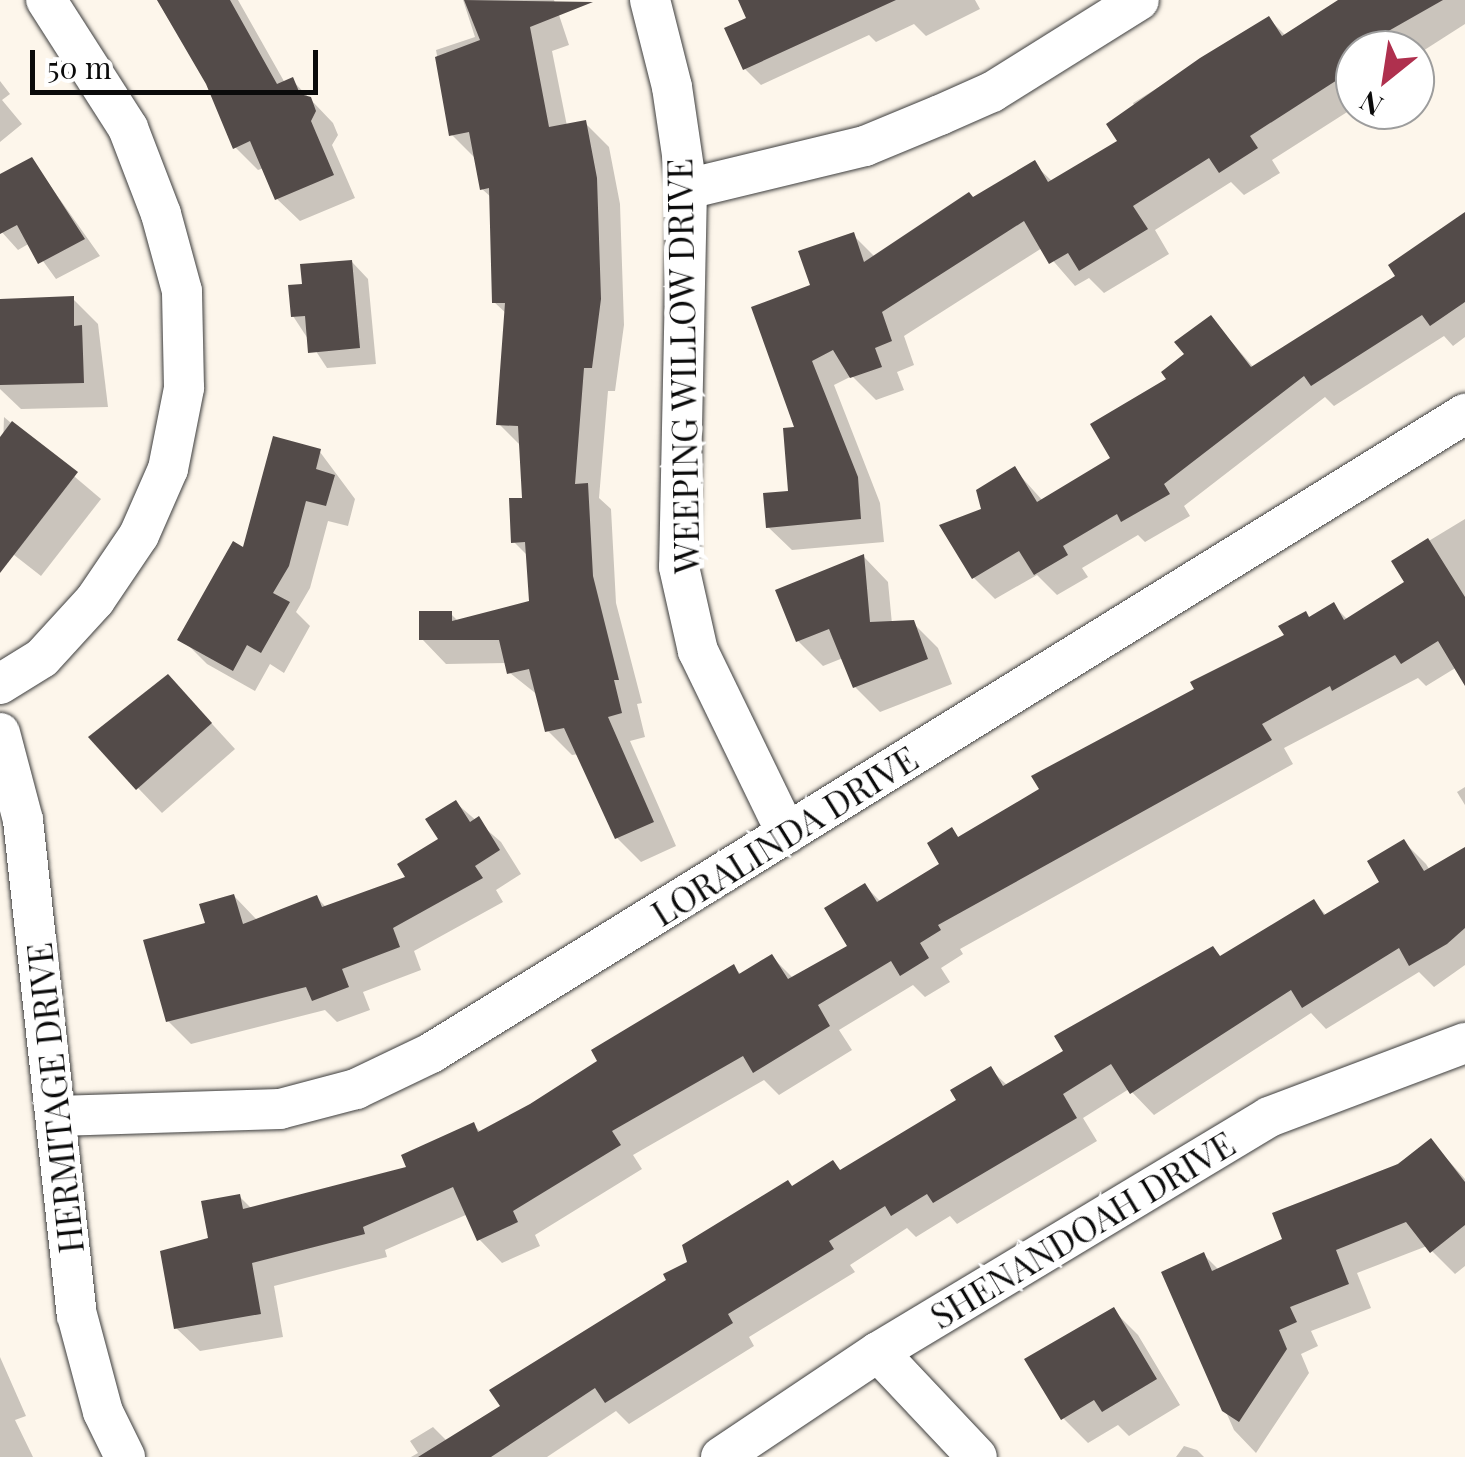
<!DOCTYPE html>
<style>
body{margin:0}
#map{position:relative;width:1465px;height:1457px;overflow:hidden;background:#fdf6eb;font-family:"Playfair Display",serif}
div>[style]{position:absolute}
.shadow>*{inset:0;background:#0003}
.building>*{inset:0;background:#534b49}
.roads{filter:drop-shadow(0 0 2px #3e3e3e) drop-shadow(0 0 2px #3e3e3e)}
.minor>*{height:40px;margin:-20px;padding:0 20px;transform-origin:20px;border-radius:20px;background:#fff}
span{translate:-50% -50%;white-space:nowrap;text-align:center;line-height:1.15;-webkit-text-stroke:10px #fff;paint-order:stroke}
.street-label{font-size:35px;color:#0b0b0b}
.north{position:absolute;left:1335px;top:30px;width:100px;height:100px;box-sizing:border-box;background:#fff;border:2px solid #9d9d9d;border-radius:50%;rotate:210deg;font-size:28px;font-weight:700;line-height:40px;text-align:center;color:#0b0b0b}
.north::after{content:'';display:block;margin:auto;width:35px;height:45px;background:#af304e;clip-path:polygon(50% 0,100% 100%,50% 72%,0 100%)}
.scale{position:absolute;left:30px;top:50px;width:288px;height:45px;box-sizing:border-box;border:5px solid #0b0b0b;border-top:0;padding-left:12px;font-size:30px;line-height:35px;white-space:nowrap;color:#0b0b0b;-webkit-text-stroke:8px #fff;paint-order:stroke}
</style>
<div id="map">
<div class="shadow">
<i style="clip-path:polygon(157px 0,238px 0,285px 83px,292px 80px,333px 123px,338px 135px,332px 145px,355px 198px,300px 221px,277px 199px,264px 168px,258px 170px,235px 147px,208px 83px)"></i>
<i style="clip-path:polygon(463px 0,554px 0,569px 45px,552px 51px,567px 126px,585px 123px,609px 147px,620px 204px,624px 325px,615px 391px,608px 391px,599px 498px,611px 509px,616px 603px,642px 703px,637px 704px,645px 737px,630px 741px,676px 846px,641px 862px,617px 838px,579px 754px,572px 755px,548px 731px,539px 696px,510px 673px,507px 663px,446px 664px,422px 639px,450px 613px,459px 622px,532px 603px,528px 556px,514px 542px,524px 500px,522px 447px,499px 424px,507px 314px,494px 302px,492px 198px,482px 189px,477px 160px,451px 134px,436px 50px,475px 37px)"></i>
<i style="clip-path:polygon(740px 0,975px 0,980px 9px,926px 36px,914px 24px,876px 42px,869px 35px,761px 85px,745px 69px,749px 19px)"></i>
<i style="clip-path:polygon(1339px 0,1465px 0,1465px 24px,1415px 56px,1415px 50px,1355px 50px,1355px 107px,1272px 160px,1280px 173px,1244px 195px,1231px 182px,1155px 230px,1169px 254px,1104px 293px,1089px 278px,1075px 286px,1042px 248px,904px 336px,914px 365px,897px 372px,904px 390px,876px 400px,852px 376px,834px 385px,880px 503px,884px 542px,792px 550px,768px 527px,791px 493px,814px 287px,853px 235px,876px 258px,1034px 164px,1053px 182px,1120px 142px,1136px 109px,1133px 103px,1269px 19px,1286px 36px)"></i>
<i style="clip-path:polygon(0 81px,10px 94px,2px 100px,22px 124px,0 142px)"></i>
<i style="clip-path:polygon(32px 160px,100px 256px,56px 279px,30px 243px,18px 250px,0 230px,0 177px)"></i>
<i style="clip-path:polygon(1465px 215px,1465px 337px,1453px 346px,1444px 336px,1334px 406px,1325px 397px,1184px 506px,1190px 516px,1145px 542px,1138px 535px,1082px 568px,1088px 577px,1057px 595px,1037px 575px,995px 599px,974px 578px,984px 510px,1015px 470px,1043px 501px,1114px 459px,1211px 318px,1254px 368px,1399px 277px)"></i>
<i style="clip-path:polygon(352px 262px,368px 279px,376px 364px,327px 368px,293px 316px,304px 287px)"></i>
<i style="clip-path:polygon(73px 299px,98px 324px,108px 407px,21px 409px,0 389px,0 301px)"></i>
<i style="clip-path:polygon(4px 417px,101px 499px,41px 576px,0 544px)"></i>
<i style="clip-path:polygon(320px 452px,355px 499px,348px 526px,328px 521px,310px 588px,296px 612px,310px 626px,284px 673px,270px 664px,255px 691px,207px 664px,185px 642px)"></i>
<i style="clip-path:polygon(1465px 519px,1465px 675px,1457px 667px,1426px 686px,1418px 678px,1284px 748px,1293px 764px,960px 949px,963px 954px,941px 968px,950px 982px,925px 997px,913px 985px,839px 1030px,852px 1050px,779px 1095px,764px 1080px,633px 1155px,642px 1169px,535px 1235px,540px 1246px,502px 1263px,479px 1239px,468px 1214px,385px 1250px,387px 1257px,274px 1286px,283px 1337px,200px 1351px,176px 1328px,211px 1240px,240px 1197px,252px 1209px,410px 1169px,473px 1125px,482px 1133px,601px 1062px,733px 967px,742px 975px,772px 957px,794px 979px,851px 947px,865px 886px,881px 902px,943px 865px,952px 830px,960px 839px,1334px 606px,1348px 620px,1407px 583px,1394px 562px)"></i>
<i style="clip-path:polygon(864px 557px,888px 582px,892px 624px,913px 623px,938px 648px,952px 684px,880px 712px,855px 687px,843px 658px,823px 666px,798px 641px)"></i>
<i style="clip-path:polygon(192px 702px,235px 749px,162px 813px,138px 788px)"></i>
<i style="clip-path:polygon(1465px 787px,1465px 805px,1457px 792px)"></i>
<i style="clip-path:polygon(456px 803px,501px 842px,521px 874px,496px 890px,503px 902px,414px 951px,421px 970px,363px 992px,370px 1010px,337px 1022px,325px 1010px,191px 1044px,168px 1021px,208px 925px,234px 896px,258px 921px,317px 898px,327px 908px,409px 878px,441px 840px)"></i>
<i style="clip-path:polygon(1404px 842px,1426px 864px,1465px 927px,1465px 965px,1434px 987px,1419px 972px,1326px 1029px,1311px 1013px,1154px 1115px,1129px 1089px,1083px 1118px,1097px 1141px,957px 1224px,950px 1216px,916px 1237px,907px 1228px,850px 1265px,855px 1272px,749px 1337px,754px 1346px,629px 1424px,616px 1411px,547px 1457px,411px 1457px,418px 1453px,410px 1441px,433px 1427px,447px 1441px,503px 1407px,833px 1163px,842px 1172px,959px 1101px,990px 1069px,1008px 1086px,1314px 902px,1327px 916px,1382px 882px)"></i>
<i style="clip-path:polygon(1431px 1141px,1465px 1179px,1465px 1266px,1455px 1274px,1427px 1246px,1357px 1273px,1371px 1308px,1311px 1331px,1318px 1346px,1301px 1354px,1309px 1373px,1256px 1453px,1234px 1430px,1164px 1273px,1204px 1255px,1219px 1270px,1285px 1241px)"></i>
<i style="clip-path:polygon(1113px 1310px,1138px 1335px,1180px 1405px,1129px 1436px,1118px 1425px,1088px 1443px,1063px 1418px)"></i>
<i style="clip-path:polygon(0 1357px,26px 1416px,15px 1420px,33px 1457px,0 1457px)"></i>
<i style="clip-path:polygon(1184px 1446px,1197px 1450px,1204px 1457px,1176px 1457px)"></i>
</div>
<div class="building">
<i style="clip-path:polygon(157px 0,230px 0,277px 84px,293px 77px,300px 94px,311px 97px,316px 111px,311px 121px,334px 175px,275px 200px,250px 141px,233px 149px,206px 84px)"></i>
<i style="clip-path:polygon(464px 0,593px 2px,530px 27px,549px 127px,586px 120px,597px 178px,601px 299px,592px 368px,584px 368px,575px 484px,588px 483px,593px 576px,619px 680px,614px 680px,622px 713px,608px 717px,654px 822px,615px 839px,564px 728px,545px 732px,529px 669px,507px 674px,499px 640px,419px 640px,419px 611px,452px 611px,452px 621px,529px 601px,525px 542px,511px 543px,509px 498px,522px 498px,518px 426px,496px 425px,505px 303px,492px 303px,489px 188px,480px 190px,469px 132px,449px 136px,435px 57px,480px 40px)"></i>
<i style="clip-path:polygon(738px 0,896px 0,743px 70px,724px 28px,746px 18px)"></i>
<i style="clip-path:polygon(1338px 0,1443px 0,1355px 50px,1343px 64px,1348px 73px,1250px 136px,1258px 148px,1219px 173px,1209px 158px,1133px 206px,1148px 229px,1079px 271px,1068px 253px,1049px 264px,1024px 221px,882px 312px,892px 341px,875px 348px,882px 367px,850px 378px,833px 350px,812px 361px,858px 477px,861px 519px,766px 528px,763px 493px,788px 491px,783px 428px,794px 427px,751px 307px,810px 285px,798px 251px,854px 232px,864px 262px,969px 192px,973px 197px,1035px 160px,1048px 182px,1117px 141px,1106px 124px,1200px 58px,1269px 16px,1282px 36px)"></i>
<i style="clip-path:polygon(32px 157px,85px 239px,38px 264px,17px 225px,0 234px,0 174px)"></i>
<i style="clip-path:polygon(1465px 212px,1465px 302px,1430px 326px,1422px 315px,1311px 386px,1304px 376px,1164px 484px,1170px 494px,1121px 522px,1117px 514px,1063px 546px,1068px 555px,1034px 575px,1019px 551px,972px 579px,939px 525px,981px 509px,976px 490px,1015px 466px,1037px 502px,1110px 458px,1090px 424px,1166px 379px,1161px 372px,1184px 354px,1174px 342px,1211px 315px,1251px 367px,1395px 276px,1388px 265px)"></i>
<i style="clip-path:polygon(352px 260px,360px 348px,308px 353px,305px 316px,291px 317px,288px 285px,302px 284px,300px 264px)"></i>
<i style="clip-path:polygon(74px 296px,74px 326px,82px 325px,84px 383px,0 385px,0 299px)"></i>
<i style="clip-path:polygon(12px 421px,78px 472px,0 573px,0 437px)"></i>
<i style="clip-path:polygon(273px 436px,321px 449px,316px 469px,335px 475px,326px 506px,306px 501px,289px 566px,273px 593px,290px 602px,261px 653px,247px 645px,233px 671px,177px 640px,233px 541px,243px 547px)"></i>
<i style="clip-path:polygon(1428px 538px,1465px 597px,1465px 686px,1438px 641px,1401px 664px,1395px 655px,1332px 691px,1330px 686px,1262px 724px,1272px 740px,938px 925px,941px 930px,920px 943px,929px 958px,900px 976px,891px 961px,818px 1005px,830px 1026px,753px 1073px,743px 1056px,612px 1131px,621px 1145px,513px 1211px,518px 1222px,477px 1241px,453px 1187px,363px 1227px,365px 1234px,252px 1263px,261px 1314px,174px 1329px,160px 1251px,208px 1238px,201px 1201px,240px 1194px,243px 1209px,406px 1167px,401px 1155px,474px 1122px,478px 1132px,530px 1104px,597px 1061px,591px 1050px,734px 964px,739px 974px,772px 954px,788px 979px,847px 946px,824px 908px,865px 883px,877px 902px,939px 864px,927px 843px,952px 827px,958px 837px,1039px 789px,1031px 776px,1194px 689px,1190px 682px,1284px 635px,1278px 626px,1306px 611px,1309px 617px,1334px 602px,1344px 620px,1404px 582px,1391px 561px)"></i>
<i style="clip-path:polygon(864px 554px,870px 622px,914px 620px,928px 659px,853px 688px,829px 629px,796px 642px,775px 590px)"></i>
<i style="clip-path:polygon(168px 674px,212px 723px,136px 790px,88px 737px)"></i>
<i style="clip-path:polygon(456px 800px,470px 822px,479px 816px,500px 850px,475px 866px,483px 878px,393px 928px,400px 947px,342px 969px,349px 987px,312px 1001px,306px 987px,166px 1022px,143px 940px,205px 923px,199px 904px,234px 894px,243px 924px,317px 895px,322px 907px,405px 877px,397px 864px,438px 839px,425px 819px)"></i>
<i style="clip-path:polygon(1404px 839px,1424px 871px,1465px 847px,1465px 928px,1447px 944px,1409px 966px,1399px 948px,1302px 1008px,1291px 990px,1130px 1094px,1111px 1064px,1063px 1094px,1077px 1118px,933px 1203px,927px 1194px,891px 1216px,885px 1206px,829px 1241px,834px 1249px,728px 1314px,733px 1323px,605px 1403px,595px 1388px,491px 1457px,418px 1457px,500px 1406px,489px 1390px,666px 1280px,663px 1274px,687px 1262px,682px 1245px,788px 1180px,792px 1186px,833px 1160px,840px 1170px,956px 1100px,950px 1090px,991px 1066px,1003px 1086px,1063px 1051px,1054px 1036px,1213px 946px,1220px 956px,1314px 899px,1324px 915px,1379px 882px,1367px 861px)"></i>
<i style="clip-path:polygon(1431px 1138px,1465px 1182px,1465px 1225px,1430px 1253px,1406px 1222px,1336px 1250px,1349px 1284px,1290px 1307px,1297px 1322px,1279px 1330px,1287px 1349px,1239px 1422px,1222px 1411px,1161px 1272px,1204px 1252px,1212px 1271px,1282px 1239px,1272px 1213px,1398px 1164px)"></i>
<i style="clip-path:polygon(1114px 1307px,1157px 1379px,1102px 1412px,1094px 1400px,1061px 1420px,1024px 1359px)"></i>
</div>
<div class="roads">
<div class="minor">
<i style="left:650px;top:0;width:90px;rotate:75.8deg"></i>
<i style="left:672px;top:87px;width:103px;rotate:81.6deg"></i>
<i style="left:687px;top:189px;width:378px;rotate:91.2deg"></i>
<i style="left:679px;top:567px;width:86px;rotate:77.3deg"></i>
<i style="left:698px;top:651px;width:203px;rotate:64.1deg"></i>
<i style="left:687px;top:189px;width:183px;rotate:-13.6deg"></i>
<i style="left:865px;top:146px;width:81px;rotate:-22.5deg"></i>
<i style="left:940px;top:115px;width:57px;rotate:-23.9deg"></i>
<i style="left:992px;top:92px;width:173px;rotate:-32deg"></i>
<i style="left:0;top:684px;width:49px;rotate:-31.8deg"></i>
<i style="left:42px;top:658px;width:79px;rotate:-47.6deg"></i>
<i style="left:95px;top:600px;width:78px;rotate:-55.9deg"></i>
<i style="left:139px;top:535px;width:72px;rotate:-66.3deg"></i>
<i style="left:168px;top:469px;width:83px;rotate:-78.8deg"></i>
<i style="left:184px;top:388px;width:97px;rotate:-91.2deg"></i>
<i style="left:182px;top:291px;width:80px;rotate:-105.3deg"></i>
<i style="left:161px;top:214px;width:92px;rotate:-111deg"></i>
<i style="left:128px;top:128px;width:152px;rotate:-122.6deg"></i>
<i style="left:0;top:733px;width:90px;rotate:75.2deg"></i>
<i style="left:23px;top:820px;width:498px;rotate:83.8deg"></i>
<i style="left:77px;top:1315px;width:100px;rotate:75deg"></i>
<i style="left:103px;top:1412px;width:50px;rotate:63.9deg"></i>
<i style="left:57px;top:1116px;width:223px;rotate:-1.8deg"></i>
<i style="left:280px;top:1109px;width:79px;rotate:-14.7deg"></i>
<i style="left:356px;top:1089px;width:83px;rotate:-25.6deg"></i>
<i style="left:431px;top:1053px;width:1216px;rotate:-31.72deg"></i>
<i style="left:878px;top:1352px;width:144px;rotate:46.7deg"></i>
<i style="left:721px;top:1457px;width:189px;rotate:-33.8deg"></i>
<i style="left:878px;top:1352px;width:456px;rotate:-31deg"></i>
<i style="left:1269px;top:1117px;width:210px;rotate:-20.7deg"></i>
</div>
</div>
<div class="street-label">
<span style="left:682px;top:366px;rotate:-91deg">WEEPING WILLOW DRIVE</span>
<span style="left:784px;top:835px;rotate:-32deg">LORALINDA DRIVE</span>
<span style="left:54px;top:1098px;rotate:-96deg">HERMITAGE DRIVE</span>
<span style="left:1082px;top:1229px;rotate:-31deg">SHENANDOAH DRIVE</span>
</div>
<div class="north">N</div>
<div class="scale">50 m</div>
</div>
